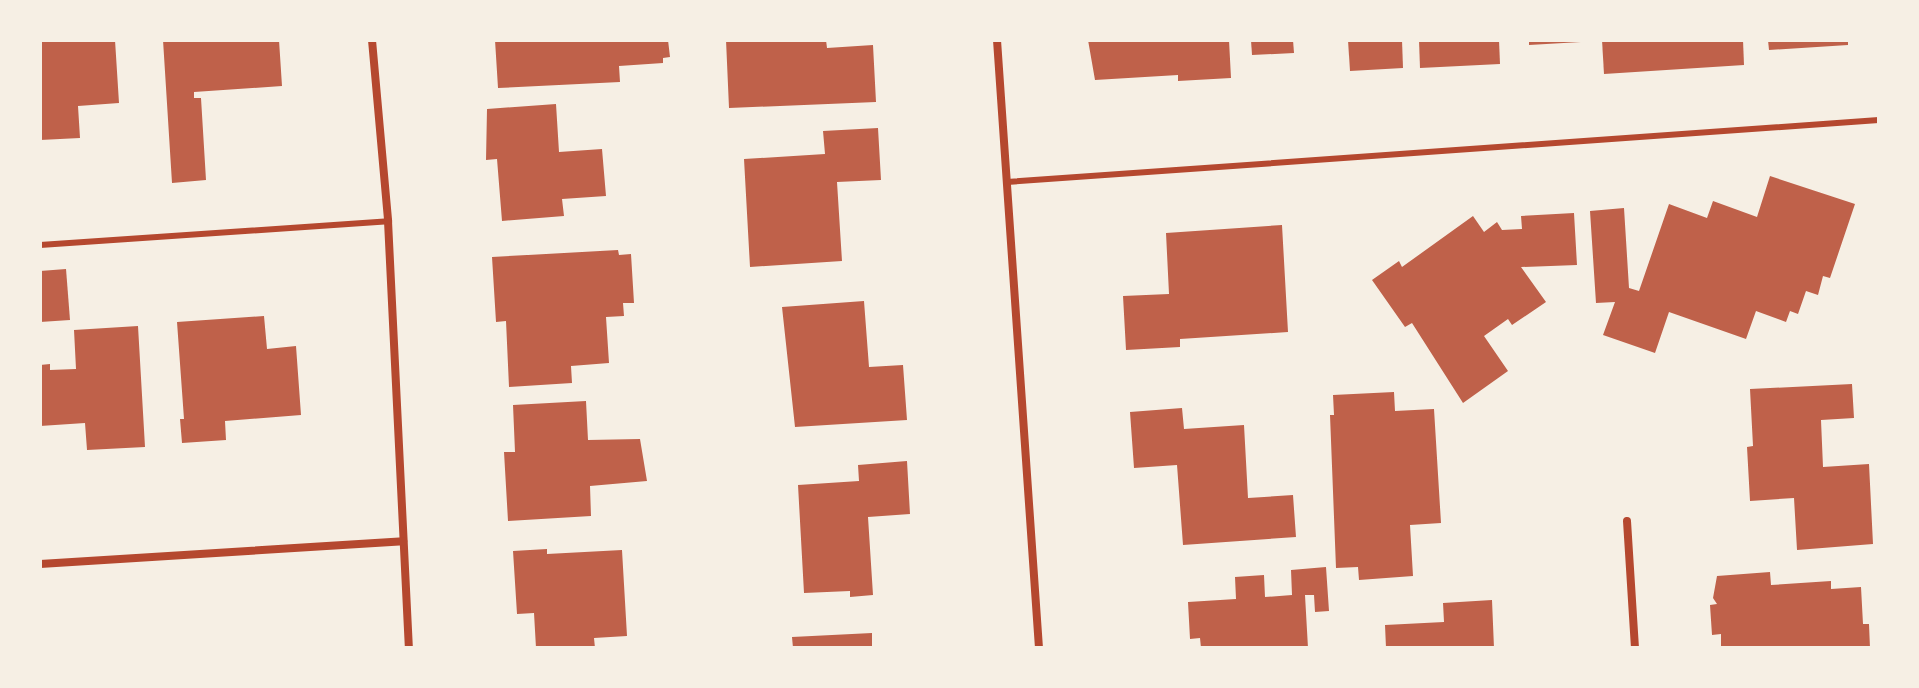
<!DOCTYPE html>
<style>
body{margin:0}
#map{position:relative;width:1919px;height:688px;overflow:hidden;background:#f6efe4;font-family:"Roboto Serif",serif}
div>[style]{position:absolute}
.building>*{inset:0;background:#bf614a}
.service>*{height:6px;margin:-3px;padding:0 3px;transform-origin:3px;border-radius:3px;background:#b5482f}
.minor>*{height:8px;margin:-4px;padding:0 4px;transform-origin:4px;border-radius:4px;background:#b5482f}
span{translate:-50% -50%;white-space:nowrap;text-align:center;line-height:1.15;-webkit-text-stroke:8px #f6efe4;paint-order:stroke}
.frame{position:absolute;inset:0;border:42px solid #f6efe4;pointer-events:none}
</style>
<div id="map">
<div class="building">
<i style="clip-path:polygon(40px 40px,115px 40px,119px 103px,78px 106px,80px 138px,40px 140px)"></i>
<i style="clip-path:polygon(163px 40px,279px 40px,282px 86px,194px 92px,194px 98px,201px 98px,206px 180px,172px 183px)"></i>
<i style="clip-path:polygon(495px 40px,668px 40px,670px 57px,663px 58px,663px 63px,619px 66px,620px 82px,498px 88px)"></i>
<i style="clip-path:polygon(726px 40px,826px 40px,827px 48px,873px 45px,876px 102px,729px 108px)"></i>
<i style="clip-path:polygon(1088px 40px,1229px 40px,1231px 78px,1178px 81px,1178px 75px,1095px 80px)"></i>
<i style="clip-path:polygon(1251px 40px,1293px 40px,1294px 53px,1252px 55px)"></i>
<i style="clip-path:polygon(1348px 40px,1402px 40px,1403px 68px,1350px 71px)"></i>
<i style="clip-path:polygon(1419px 40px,1499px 40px,1500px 64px,1420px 68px)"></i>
<i style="clip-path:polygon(1529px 40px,1581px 40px,1581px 42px,1529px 45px)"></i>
<i style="clip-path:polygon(1602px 40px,1743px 40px,1744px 65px,1604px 74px)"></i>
<i style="clip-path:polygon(1768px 40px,1848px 40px,1848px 45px,1769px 50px)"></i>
<i style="clip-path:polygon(556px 104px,559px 152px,602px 149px,606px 196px,562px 199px,564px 216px,502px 221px,497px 159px,486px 160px,487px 109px)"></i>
<i style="clip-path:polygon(878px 128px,881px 180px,837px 182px,842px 261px,750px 267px,744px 159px,825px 154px,823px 131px)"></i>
<i style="clip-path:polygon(1770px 176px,1855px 204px,1830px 278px,1823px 276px,1818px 295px,1806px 291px,1798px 314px,1790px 311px,1786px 322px,1756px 311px,1746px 339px,1669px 312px,1655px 353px,1603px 335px,1615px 302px,1596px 303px,1590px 211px,1624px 208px,1629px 288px,1639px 291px,1669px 204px,1707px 218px,1713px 201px,1757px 217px)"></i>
<i style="clip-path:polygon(1574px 213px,1577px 265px,1521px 267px,1546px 302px,1512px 325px,1508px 319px,1484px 336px,1508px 371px,1463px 403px,1412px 323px,1405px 327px,1372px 280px,1399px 261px,1402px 267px,1473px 216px,1484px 232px,1497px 222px,1502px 230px,1522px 229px,1521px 216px)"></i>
<i style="clip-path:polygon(1282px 225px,1288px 332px,1180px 339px,1180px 347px,1126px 350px,1123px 296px,1169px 294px,1166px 233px)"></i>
<i style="clip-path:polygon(618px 250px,619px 255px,631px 254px,634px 303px,623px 303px,624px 316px,606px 317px,609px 363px,571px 366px,572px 383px,509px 387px,506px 321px,496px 322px,492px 257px)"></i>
<i style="clip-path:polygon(66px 269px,70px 320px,40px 322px,40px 271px)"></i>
<i style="clip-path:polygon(864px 301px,869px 367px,903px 365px,907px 420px,795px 427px,782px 307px)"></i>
<i style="clip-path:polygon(264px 316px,267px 349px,296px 346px,301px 415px,225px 421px,226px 440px,182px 443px,180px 419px,184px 419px,177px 322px)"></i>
<i style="clip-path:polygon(138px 326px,145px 447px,87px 450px,85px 423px,40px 426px,40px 365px,50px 364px,50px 370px,76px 369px,74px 330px)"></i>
<i style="clip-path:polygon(1852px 384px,1854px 418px,1821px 420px,1823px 467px,1869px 464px,1873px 544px,1797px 550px,1794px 498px,1750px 501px,1747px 447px,1753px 446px,1750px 389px)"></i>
<i style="clip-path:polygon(1394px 392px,1395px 411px,1434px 409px,1441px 523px,1410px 525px,1413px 576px,1359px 580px,1358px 567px,1336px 568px,1330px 415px,1334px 415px,1333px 395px)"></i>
<i style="clip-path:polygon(586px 401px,588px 440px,640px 439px,647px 481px,590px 486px,591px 516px,508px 521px,504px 452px,515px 452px,513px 405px)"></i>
<i style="clip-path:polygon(1182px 408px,1184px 429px,1244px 425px,1248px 498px,1293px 495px,1296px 537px,1183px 545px,1177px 465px,1134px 468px,1130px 412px)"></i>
<i style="clip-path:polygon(907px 461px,910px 514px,868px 517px,873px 595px,850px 597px,850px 591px,804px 593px,798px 485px,859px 481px,858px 465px)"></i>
<i style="clip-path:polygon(547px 549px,547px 554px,622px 550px,627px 636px,594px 638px,595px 648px,536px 648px,534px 613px,517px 614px,513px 551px)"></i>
<i style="clip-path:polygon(1326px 567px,1329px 611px,1315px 612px,1314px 595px,1305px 595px,1308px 648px,1201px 648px,1200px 638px,1190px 639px,1188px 602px,1236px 599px,1235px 577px,1264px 575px,1265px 597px,1292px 595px,1291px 570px)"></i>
<i style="clip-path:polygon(1770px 572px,1771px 585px,1831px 581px,1831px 589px,1861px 587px,1863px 624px,1869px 624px,1870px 648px,1721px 648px,1721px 634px,1712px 635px,1710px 605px,1717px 604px,1713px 598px,1717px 576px)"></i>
<i style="clip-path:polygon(1492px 600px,1494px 648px,1386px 648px,1385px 625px,1444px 622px,1443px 603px)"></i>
<i style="clip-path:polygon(872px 633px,872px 648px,793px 648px,792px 637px)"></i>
</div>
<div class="service">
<i style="left:1007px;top:182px;width:874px;rotate:-4.07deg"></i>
<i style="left:40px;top:245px;width:349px;rotate:-3.9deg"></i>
</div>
<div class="minor">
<i style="left:372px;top:40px;width:182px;rotate:84.9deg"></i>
<i style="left:388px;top:221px;width:428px;rotate:87.2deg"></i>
<i style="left:997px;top:40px;width:609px;rotate:86.05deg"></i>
<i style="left:1627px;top:521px;width:127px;rotate:86.4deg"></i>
<i style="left:40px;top:564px;width:364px;rotate:-3.6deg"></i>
</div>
<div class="frame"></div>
</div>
